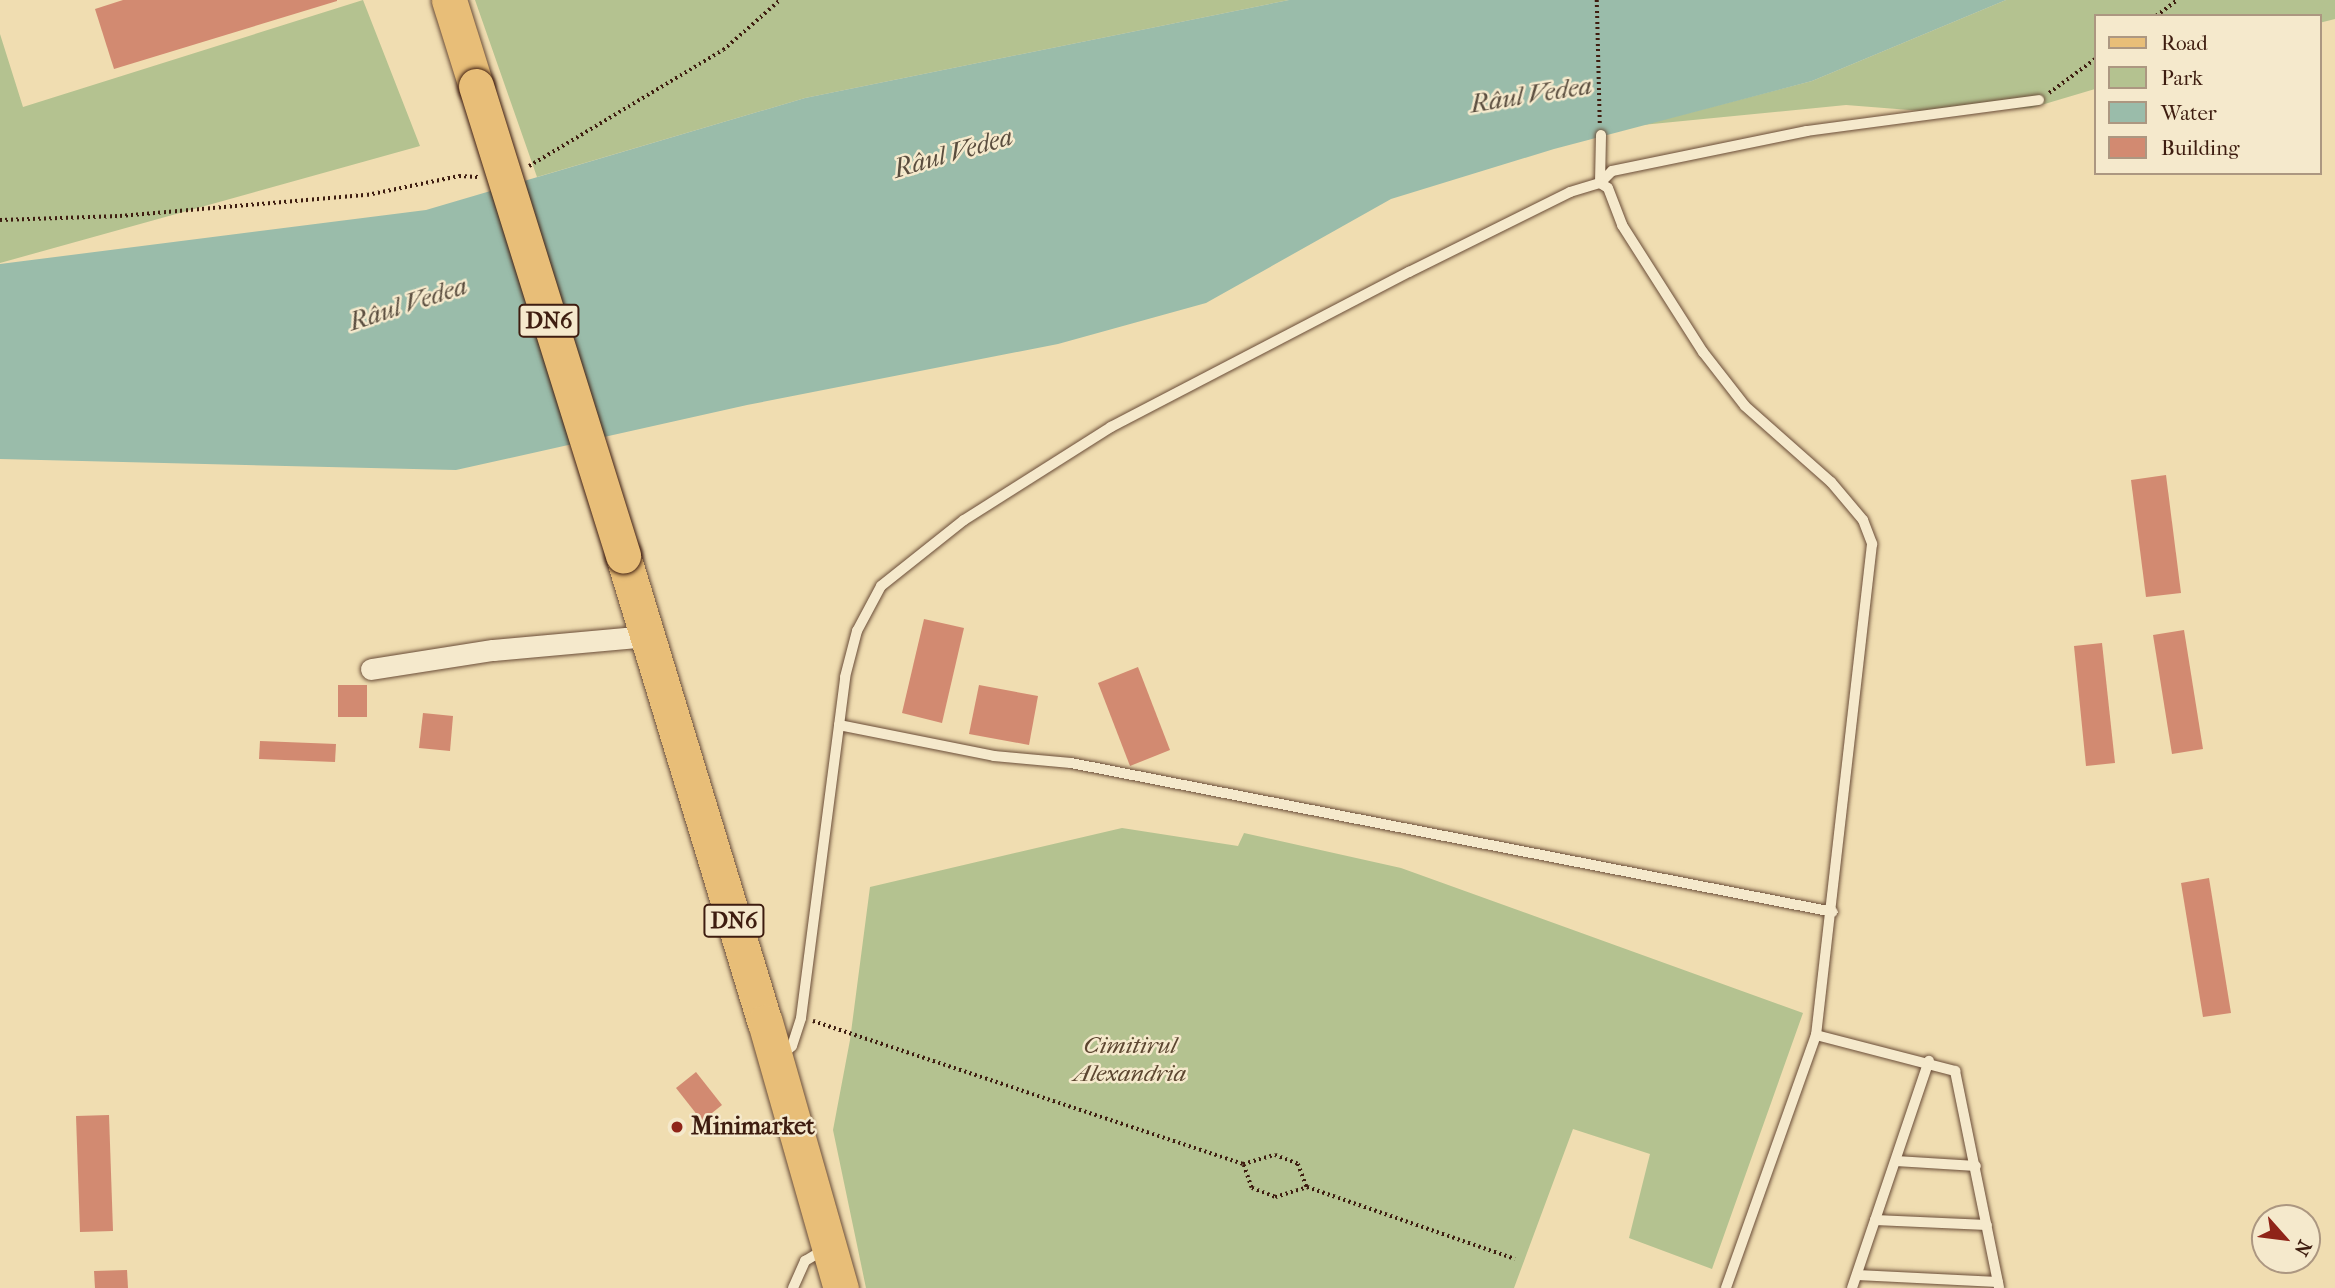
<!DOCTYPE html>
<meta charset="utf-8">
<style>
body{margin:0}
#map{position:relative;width:2335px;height:1288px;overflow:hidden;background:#f0ddb1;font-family:"IM FELL French Canon",serif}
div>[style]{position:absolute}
.green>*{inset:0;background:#b4c290}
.water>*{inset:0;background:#9abcaa}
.building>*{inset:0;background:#d28a71}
.path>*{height:3.5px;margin-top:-1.75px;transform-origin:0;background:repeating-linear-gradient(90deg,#3e1d10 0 2px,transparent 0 5.5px)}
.roads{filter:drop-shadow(0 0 2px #6a4d38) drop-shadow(0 0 2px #6a4d38)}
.lane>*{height:10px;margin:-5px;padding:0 5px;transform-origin:5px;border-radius:5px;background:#f5e9cc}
.street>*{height:21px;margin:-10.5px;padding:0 10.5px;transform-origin:10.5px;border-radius:10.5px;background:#f5e9cc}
.primary>*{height:35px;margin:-17.5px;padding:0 17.5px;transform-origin:17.5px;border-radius:17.5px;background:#e8be78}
.bridges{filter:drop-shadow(0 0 2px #3e1d10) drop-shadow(0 0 2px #3e1d10)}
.primary-bridge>*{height:35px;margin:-17.5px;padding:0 17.5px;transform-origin:17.5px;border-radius:17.5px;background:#e8be78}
.dots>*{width:19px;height:19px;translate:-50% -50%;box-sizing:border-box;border:4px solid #f5e9cc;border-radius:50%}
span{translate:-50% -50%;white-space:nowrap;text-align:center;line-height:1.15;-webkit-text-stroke:5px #f5e9cc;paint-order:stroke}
.shield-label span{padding:2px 5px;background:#f5e9cc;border:2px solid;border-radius:5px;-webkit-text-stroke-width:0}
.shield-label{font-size:23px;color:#3e1d10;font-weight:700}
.park-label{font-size:24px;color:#5c4630;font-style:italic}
.poi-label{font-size:24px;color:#3e1d10;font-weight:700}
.left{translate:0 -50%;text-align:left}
.water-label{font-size:26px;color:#5a4d3e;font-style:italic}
.legend{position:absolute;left:2094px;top:14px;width:228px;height:161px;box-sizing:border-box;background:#f5e9cc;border:2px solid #ac9781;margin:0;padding:9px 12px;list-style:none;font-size:21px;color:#3e1d10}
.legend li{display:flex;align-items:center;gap:14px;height:35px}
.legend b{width:35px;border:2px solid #ac9781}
.north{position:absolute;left:2251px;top:1204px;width:70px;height:70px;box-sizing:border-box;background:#f5e9cc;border:2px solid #ac9781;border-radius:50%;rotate:118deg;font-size:19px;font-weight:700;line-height:28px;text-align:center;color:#3e1d10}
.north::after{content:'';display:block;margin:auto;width:24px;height:32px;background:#8f2418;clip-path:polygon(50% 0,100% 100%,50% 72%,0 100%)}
</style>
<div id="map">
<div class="green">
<i style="clip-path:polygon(363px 0,420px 146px,0 263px,0 34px,23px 107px)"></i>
<i style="clip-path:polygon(475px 0,1289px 0,805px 98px,537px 177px)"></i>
<i style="clip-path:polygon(2006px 0,2335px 0,2335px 19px,2319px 23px,2319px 16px,2095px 16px,2095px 89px,2031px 108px,1935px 112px,1846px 105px,1642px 125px,1812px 81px)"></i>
<i style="clip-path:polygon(1122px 828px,1238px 846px,1244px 833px,1401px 868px,1803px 1013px,1712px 1269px,1629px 1238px,1650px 1154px,1573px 1129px,1514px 1288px,866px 1288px,833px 1130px,850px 1040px,870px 887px)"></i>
</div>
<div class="water">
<i style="clip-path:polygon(1289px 0,2006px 0,1812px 81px,1554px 149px,1391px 199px,1206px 303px,1058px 344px,747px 405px,456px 470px,0 459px,0 264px,426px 210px,805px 98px)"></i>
</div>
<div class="building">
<i style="clip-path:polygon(123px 0,337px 0,337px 1px,114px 69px,95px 9px)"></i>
<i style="clip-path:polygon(2166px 475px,2181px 593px,2146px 597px,2131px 480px)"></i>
<i style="clip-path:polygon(924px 619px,964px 628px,942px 723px,902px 713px)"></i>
<i style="clip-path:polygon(2184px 630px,2203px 749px,2172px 754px,2153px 635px)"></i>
<i style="clip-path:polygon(2102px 643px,2115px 763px,2086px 766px,2074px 646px)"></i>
<i style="clip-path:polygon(1138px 667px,1170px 750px,1130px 766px,1098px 683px)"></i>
<i style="clip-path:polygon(338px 685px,367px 685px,367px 717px,338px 717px)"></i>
<i style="clip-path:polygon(979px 685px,1038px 696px,1029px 745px,969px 734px)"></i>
<i style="clip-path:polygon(423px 713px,453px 716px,450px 751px,419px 748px)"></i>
<i style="clip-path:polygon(260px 741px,336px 744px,335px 762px,259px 759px)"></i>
<i style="clip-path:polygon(2209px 878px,2231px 1013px,2203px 1017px,2181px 883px)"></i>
<i style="clip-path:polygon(696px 1072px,722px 1105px,702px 1121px,676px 1088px)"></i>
<i style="clip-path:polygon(109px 1115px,113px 1231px,80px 1232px,76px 1116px)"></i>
<i style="clip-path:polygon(127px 1270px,128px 1288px,95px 1288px,94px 1271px)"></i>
</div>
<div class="path">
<i style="left:1597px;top:0;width:124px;rotate:88.6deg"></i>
<i style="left:2156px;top:16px;width:26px;rotate:-37deg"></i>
<i style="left:2049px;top:93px;width:57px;rotate:-36.5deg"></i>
<i style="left:529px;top:166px;width:226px;rotate:-30.9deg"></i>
<i style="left:723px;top:50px;width:76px;rotate:-41.3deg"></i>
<i style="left:0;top:220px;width:120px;rotate:-1.9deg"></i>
<i style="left:120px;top:216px;width:248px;rotate:-4.9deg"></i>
<i style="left:367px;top:195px;width:94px;rotate:-11.7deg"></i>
<i style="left:459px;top:176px;width:19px;rotate:3deg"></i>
<i style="left:813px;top:1021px;width:453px;rotate:18.4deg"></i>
<i style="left:1243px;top:1164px;width:33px;rotate:-16deg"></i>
<i style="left:1275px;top:1155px;width:25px;rotate:21deg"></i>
<i style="left:1298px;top:1164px;width:25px;rotate:69deg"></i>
<i style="left:1244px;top:1165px;width:24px;rotate:71deg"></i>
<i style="left:1252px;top:1188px;width:25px;rotate:21deg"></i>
<i style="left:1275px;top:1197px;width:34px;rotate:-17deg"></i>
<i style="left:1307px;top:1187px;width:220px;rotate:19.1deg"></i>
</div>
<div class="roads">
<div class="lane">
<i style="left:1600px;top:183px;width:17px;rotate:-45deg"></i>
<i style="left:1612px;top:171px;width:199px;rotate:-11.6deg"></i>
<i style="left:1807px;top:131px;width:234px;rotate:-7.6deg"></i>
<i style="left:1600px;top:183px;width:48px;rotate:-88.8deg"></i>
<i style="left:839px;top:725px;width:158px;rotate:11.3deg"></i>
<i style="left:994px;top:756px;width:77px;rotate:5.2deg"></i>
<i style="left:1071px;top:763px;width:776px;rotate:11.06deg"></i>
<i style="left:1816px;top:1035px;width:144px;rotate:14.5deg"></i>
<i style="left:1955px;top:1071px;width:221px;rotate:78.5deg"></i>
<i style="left:782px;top:1055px;width:13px;rotate:-42deg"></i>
<i style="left:792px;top:1046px;width:29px;rotate:-72deg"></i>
<i style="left:801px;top:1018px;width:344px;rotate:-82.6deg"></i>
<i style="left:845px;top:677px;width:48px;rotate:-75.4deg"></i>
<i style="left:857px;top:631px;width:51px;rotate:-61.9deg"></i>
<i style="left:881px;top:586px;width:106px;rotate:-38.5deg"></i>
<i style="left:964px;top:520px;width:174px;rotate:-32.3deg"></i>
<i style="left:1111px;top:427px;width:336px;rotate:-27.5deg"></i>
<i style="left:1409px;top:272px;width:180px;rotate:-26.4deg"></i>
<i style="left:1570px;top:192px;width:31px;rotate:-17deg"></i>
<i style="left:1600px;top:183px;width:9px;rotate:32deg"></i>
<i style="left:1608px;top:188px;width:40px;rotate:69deg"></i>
<i style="left:1622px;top:225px;width:151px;rotate:57.5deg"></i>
<i style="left:1703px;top:352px;width:68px;rotate:52.1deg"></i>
<i style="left:1745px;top:406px;width:115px;rotate:41.5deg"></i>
<i style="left:1831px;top:482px;width:50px;rotate:49.9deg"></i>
<i style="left:1863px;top:520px;width:26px;rotate:69deg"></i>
<i style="left:1872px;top:544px;width:494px;rotate:96.5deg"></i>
<i style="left:1816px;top:1035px;width:269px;rotate:109.6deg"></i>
<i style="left:1896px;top:1161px;width:80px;rotate:3.6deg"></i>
<i style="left:1875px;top:1220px;width:112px;rotate:2.6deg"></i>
<i style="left:1857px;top:1275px;width:141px;rotate:2.8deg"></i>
<i style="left:793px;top:1288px;width:30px;rotate:-66deg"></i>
<i style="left:805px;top:1261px;width:21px;rotate:-31deg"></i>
<i style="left:1852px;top:1288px;width:240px;rotate:-71.3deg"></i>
</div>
<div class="street">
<i style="left:371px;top:669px;width:123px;rotate:-8.9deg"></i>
<i style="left:493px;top:650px;width:155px;rotate:-5.2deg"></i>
</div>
<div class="primary">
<i style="left:449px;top:0;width:90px;rotate:72.6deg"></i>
<i style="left:623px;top:556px;width:487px;rotate:73.1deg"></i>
<i style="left:765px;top:1022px;width:277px;rotate:74.1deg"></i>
</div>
</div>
<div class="bridges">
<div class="primary-bridge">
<i style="left:476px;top:86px;width:492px;rotate:72.6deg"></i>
</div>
</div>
<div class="dots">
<i style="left:677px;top:1127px;background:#8f2418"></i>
</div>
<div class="shield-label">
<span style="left:549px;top:321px">DN6</span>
<span style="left:734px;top:921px">DN6</span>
</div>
<div class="park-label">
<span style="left:1130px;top:1060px">Cimitirul<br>Alexandria</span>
</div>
<div class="poi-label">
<span class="left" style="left:691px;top:1127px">Minimarket</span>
</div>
<div class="water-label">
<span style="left:1531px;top:95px;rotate:-9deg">Râul Vedea</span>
<span style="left:953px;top:153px;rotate:-16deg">Râul Vedea</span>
<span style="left:408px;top:304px;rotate:-18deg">Râul Vedea</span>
</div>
<ul class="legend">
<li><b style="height:9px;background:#e8be78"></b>Road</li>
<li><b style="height:19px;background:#b4c290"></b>Park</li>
<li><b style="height:19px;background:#9abcaa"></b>Water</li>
<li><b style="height:19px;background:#d28a71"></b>Building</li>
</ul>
<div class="north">N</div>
</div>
